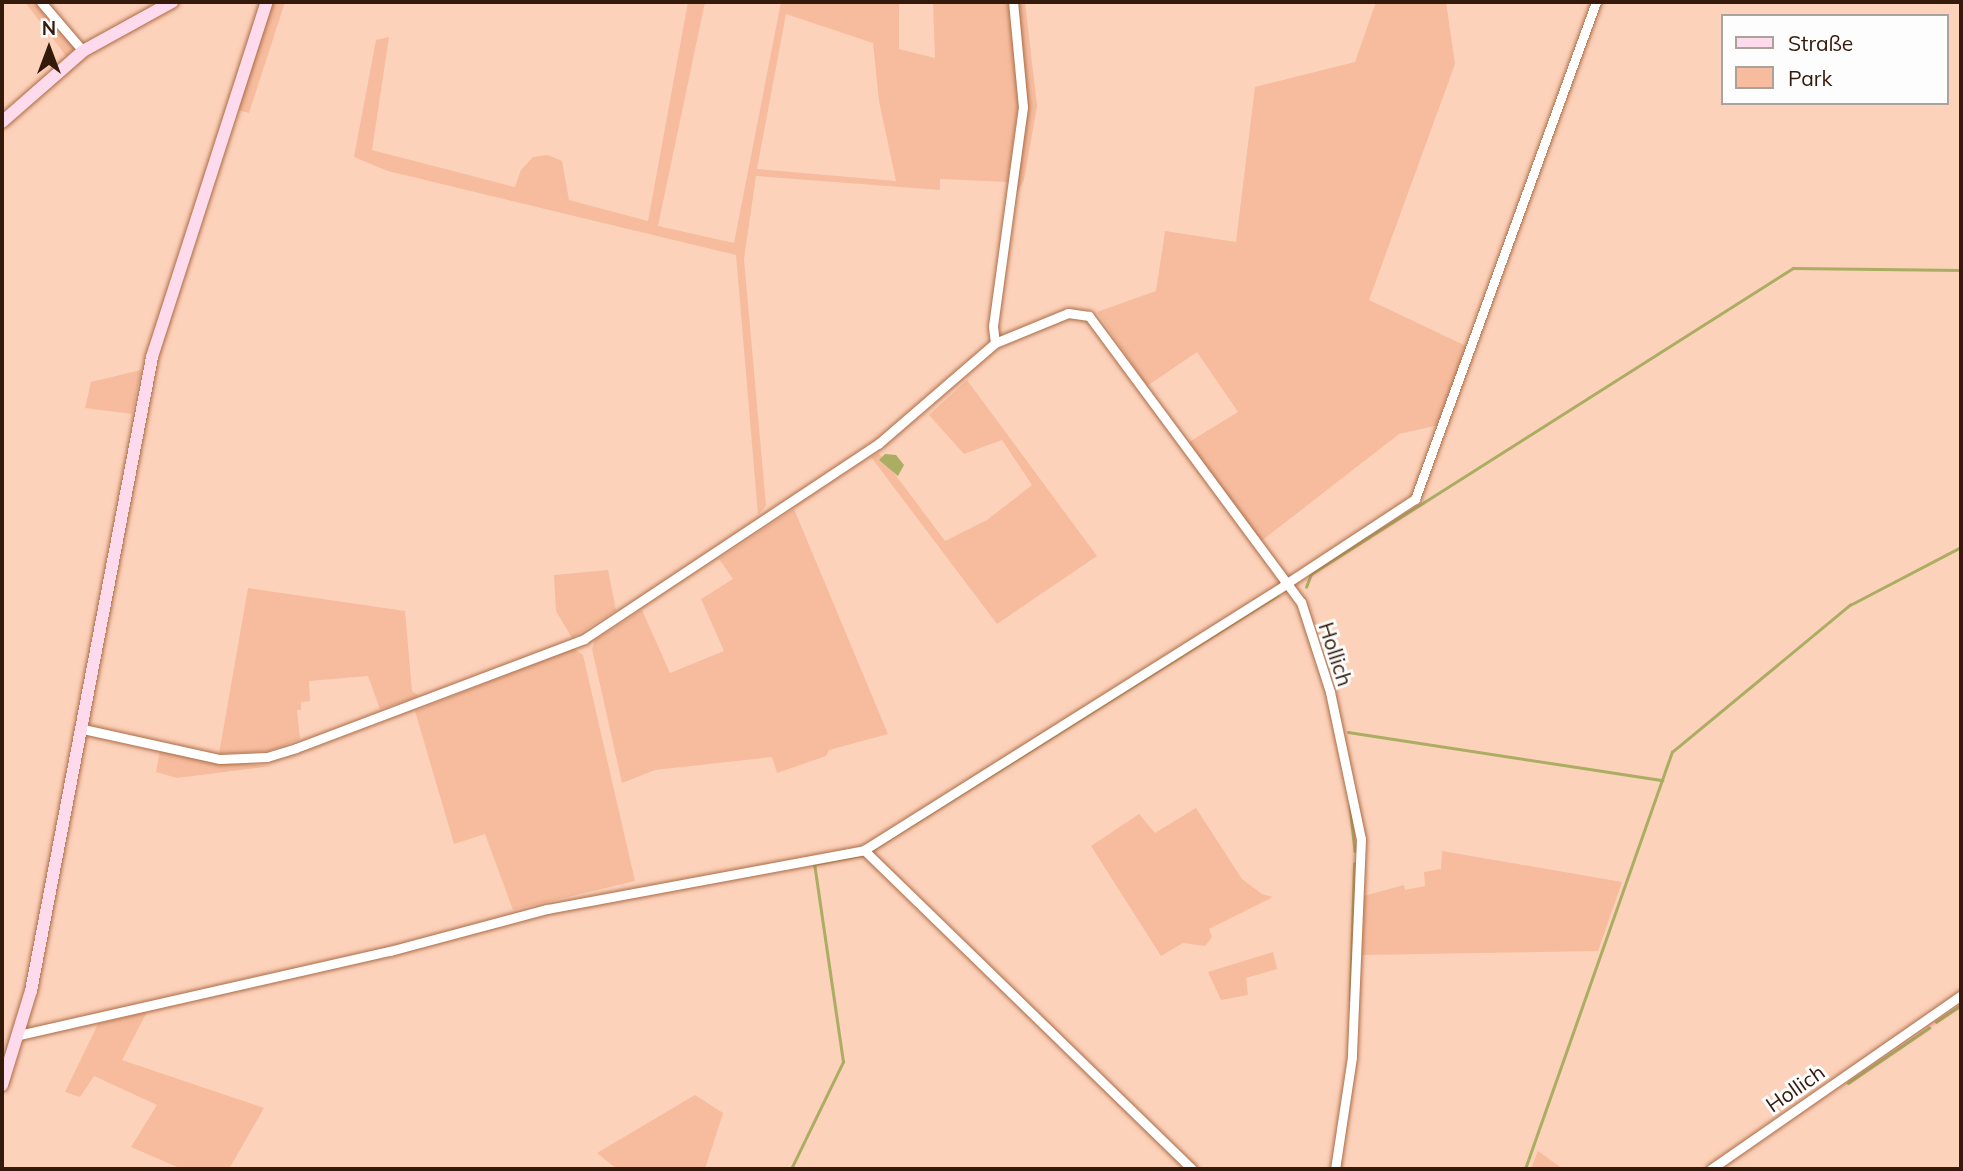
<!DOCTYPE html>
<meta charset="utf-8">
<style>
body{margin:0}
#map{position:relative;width:1963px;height:1171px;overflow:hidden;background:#fdd2ba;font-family:Mulish,sans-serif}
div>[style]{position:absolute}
.green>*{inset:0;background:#f6bc9d}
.water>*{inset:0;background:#aaad62}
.stream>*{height:2.5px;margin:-1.25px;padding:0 1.25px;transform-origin:1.25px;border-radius:1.25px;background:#aaad62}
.roads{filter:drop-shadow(0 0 2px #ab6b46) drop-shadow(0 0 2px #ab6b46)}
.street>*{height:9px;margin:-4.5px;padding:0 4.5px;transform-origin:4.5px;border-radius:4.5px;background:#fff}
.secondary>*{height:12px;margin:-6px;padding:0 6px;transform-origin:6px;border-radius:6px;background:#fddaec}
span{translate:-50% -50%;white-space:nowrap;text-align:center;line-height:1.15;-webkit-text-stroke:6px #fdfdfd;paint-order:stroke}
.street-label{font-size:21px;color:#331a0a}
.frame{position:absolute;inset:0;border:4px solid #331a0a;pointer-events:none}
.legend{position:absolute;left:1721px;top:14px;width:228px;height:91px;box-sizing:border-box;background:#fdfdfd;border:2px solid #aca29c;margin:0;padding:9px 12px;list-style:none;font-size:21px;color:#331a0a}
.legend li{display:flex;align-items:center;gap:14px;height:35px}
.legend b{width:35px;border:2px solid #aca29c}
.north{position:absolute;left:14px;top:14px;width:70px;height:70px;-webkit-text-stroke:5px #fdfdfd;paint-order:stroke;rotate:0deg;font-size:19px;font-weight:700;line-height:28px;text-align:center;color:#331a0a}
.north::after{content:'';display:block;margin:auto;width:24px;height:32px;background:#331a0a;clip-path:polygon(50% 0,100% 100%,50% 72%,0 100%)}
</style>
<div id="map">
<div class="green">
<i style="clip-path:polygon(25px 2px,47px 2px,80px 43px,66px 56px)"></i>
<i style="clip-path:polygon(273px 2px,285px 2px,249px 113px,238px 110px)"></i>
<i style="clip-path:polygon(evenodd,688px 2px,705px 2px,658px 226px,734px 243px,781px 2px,899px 2px,899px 49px,935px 58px,933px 2px,1009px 2px,1018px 105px,1008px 182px,940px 179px,940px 190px,756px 176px,744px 259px,766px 506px,758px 515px,736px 255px,388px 171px,354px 157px,376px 40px,389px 37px,372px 150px,515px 187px,521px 170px,533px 157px,548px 155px,562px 161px,569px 200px,648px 221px,688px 2px,786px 14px,873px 43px,879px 101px,896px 181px,757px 169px,786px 14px)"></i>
<i style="clip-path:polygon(1018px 2px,1025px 2px,1037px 106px,1024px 180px,1014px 198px,1027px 105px)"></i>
<i style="clip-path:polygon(1376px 2px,1446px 2px,1455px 64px,1369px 300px,1466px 346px,1439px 425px,1399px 434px,1260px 542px,1189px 442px,1238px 412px,1197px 352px,1147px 386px,1097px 312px,1156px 291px,1165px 231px,1236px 242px,1255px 87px,1355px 62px)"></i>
<i style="clip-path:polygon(141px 370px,132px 414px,85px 408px,91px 382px)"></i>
<i style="clip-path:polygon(967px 380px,1097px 556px,997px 624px,871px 457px,879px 453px,945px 541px,987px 520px,1032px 485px,1002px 440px,964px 454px,929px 415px)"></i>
<i style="clip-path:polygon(794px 509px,888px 734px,829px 750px,826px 756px,777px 773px,772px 757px,655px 770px,622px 783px,592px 649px,595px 640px,642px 610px,670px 673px,724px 651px,701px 599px,733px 579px,719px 559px)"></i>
<i style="clip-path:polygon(608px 570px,616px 610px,572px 638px,556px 611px,554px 575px)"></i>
<i style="clip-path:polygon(248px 588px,405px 611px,412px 691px,419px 696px,380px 709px,368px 676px,309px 681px,310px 701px,301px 702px,301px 710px,297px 710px,300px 739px,269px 751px,219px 754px)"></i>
<i style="clip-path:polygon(574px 649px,583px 655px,635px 881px,513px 910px,485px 834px,454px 844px,415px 711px)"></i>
<i style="clip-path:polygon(160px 750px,221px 763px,271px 766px,177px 778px,156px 772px)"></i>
<i style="clip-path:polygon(1196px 808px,1242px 879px,1262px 894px,1273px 897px,1209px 929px,1212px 937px,1205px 946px,1183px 943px,1161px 956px,1091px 846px,1139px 814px,1155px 833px)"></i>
<i style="clip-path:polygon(1442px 851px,1622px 882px,1598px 951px,1362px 955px,1364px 896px,1404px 885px,1405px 890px,1425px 886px,1424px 872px,1441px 869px)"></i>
<i style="clip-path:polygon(1273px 952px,1277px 969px,1246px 978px,1248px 995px,1221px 1000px,1208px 972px)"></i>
<i style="clip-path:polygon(147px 1012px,122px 1060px,264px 1108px,229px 1169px,182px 1169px,131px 1147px,157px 1105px,94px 1076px,80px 1097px,65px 1092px,98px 1024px)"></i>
<i style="clip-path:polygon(695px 1095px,723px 1113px,705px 1169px,617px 1169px,597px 1153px)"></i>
<i style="clip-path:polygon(1538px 1151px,1563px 1169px,1531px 1169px)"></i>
</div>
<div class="water">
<i style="clip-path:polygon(885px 454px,896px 455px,904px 465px,898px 476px,879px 460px)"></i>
</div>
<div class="stream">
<i style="left:1306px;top:587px;width:14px;rotate:-69deg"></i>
<i style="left:1311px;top:574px;width:571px;rotate:-32.41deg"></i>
<i style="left:1793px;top:268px;width:168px;rotate:0.7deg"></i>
<i style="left:1348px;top:732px;width:318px;rotate:8.7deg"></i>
<i style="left:1350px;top:805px;width:46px;rotate:83.8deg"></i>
<i style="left:868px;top:852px;width:483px;rotate:-32.1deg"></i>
<i style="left:1350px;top:1000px;width:136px;rotate:-88.3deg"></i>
<i style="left:1936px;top:1022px;width:30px;rotate:-34deg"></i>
<i style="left:1848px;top:1083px;width:98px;rotate:-34.2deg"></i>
<i style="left:791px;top:1169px;width:119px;rotate:-64.1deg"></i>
<i style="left:843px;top:1062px;width:200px;rotate:-98.3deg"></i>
<i style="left:814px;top:864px;width:49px;rotate:-10.6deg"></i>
<i style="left:1525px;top:1169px;width:442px;rotate:-70.6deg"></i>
<i style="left:1672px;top:752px;width:231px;rotate:-39.6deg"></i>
<i style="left:1850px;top:605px;width:125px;rotate:-27.6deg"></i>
</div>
<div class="roads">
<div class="street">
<i style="left:41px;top:2px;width:65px;rotate:49.4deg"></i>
<i style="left:995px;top:343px;width:79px;rotate:-22.3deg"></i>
<i style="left:1068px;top:313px;width:21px;rotate:8deg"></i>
<i style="left:1089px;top:316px;width:356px;rotate:53.5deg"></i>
<i style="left:1301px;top:602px;width:95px;rotate:72.1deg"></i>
<i style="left:1330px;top:692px;width:150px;rotate:78.1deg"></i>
<i style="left:1361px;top:839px;width:218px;rotate:92.4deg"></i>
<i style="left:1352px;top:1057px;width:113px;rotate:98.6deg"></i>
<i style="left:83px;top:729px;width:140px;rotate:12.4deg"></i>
<i style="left:220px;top:759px;width:47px;rotate:-2.4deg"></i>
<i style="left:267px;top:757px;width:30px;rotate:-17deg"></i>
<i style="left:296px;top:748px;width:308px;rotate:-20.7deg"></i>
<i style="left:584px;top:639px;width:353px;rotate:-33.6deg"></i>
<i style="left:878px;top:444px;width:155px;rotate:-40.8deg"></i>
<i style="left:995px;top:343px;width:17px;rotate:-97deg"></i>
<i style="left:993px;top:326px;width:221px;rotate:-82.2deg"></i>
<i style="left:1023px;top:107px;width:105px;rotate:-95.4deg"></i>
<i style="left:864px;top:850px;width:458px;rotate:44.2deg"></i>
<i style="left:19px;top:1035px;width:380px;rotate:-12.8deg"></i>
<i style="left:390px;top:951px;width:163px;rotate:-15deg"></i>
<i style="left:547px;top:909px;width:322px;rotate:-10.5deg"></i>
<i style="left:864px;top:850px;width:497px;rotate:-32.2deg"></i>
<i style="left:1284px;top:585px;width:157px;rotate:-33.3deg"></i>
<i style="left:1415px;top:499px;width:529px;rotate:-69.99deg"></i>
<i style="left:1711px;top:1169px;width:305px;rotate:-34.8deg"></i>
</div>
<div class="secondary">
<i style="left:2px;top:122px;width:108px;rotate:-41.2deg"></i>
<i style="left:83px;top:51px;width:102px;rotate:-28.8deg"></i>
<i style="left:2px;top:1085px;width:98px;rotate:-72.9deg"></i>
<i style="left:31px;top:991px;width:645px;rotate:-79.19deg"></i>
<i style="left:152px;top:357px;width:373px;rotate:-72.1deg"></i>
</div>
</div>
<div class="street-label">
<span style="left:1336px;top:654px;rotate:72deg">Hollich</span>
<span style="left:1795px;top:1088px;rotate:-35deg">Hollich</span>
</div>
<div class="frame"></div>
<ul class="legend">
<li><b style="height:9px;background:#fddaec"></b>Straße</li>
<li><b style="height:19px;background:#f6bc9d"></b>Park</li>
</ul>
<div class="north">N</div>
</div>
